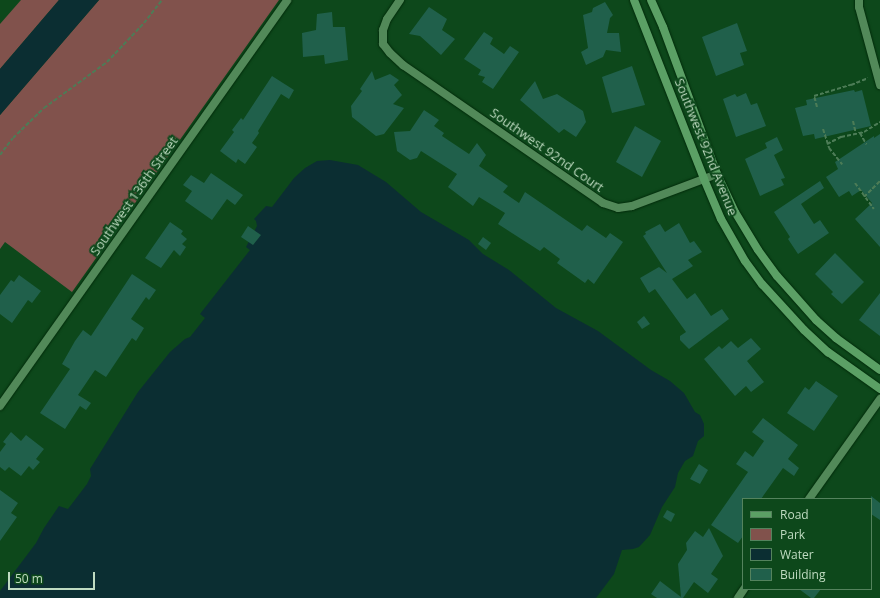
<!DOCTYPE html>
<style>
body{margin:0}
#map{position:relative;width:880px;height:598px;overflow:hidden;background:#0d481b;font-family:"Open Sans",sans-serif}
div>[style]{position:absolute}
.green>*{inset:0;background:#81524c}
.water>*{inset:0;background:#0b2e32}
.building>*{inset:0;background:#20604b}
.path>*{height:2px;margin-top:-1px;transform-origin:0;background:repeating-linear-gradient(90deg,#4c7c56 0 4px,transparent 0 6px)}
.roads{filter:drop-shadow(0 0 1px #002b0a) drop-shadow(0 0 1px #002b0a)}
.street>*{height:8px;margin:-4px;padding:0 4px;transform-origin:4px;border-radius:4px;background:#528959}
.secondary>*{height:8px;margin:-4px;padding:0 4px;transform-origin:4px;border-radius:4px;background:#5ba065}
span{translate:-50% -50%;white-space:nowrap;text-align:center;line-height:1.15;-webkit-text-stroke:4px #0d481b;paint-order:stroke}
.street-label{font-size:13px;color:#bfdbc1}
.legend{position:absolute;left:742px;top:498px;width:130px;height:92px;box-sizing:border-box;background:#0d481b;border:1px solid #54835d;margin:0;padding:5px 7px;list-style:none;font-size:12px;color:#bfdbc1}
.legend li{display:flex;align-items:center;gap:8px;height:20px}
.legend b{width:20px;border:1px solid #54835d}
.scale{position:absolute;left:8px;top:572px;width:87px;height:18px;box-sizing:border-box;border:2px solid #bfdbc1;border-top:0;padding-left:5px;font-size:12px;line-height:14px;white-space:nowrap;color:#bfdbc1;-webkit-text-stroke:3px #0d481b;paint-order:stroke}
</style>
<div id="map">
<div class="green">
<i style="clip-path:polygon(21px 0,59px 0,0 69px,0 24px)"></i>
<i style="clip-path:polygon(99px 0,279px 0,72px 292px,5px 242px,0 249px,0 115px)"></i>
</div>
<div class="water">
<i style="clip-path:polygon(59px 0,99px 0,0 115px,0 69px)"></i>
<i style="clip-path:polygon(330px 160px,358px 165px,386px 182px,421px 212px,469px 240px,483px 254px,509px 270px,556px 308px,598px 331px,651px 370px,670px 381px,684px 393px,695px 412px,700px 415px,704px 424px,704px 436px,698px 441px,693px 456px,685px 461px,678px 473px,675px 487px,662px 507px,650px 535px,639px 547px,633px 549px,622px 550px,614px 574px,596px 598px,0 598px,0 591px,36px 543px,44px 528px,59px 506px,68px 509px,87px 484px,91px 476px,90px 469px,138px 392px,170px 352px,185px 339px,190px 337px,205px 318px,200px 314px,250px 250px,246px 247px,257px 226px,256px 221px,254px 219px,266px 206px,272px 207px,294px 178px,305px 168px,317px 161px)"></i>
</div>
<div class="building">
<i style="clip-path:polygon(605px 2px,613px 15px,610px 18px,607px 33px,619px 33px,621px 52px,606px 50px,603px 57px,586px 65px,581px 52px,588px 48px,583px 15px,592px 12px,593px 8px)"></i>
<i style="clip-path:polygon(429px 7px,447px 19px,442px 30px,455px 39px,441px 55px,420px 36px,409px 34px)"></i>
<i style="clip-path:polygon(332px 12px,333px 27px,345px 27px,348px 60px,325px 64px,324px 55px,303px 57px,302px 33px,316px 30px,317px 14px)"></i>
<i style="clip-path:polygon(737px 23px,747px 51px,740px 53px,744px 65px,716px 76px,702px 37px)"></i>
<i style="clip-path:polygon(484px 32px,493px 38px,490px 44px,504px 54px,510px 46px,519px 52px,493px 89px,482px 82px,485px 77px,478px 75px,481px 70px,464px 59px)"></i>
<i style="clip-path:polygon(632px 66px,645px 105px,612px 113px,602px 77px)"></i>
<i style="clip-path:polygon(372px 71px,375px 80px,390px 74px,399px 80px,394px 85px,402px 95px,393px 104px,404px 108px,384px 134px,376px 136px,352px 117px,351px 106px,362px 91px,360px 89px)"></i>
<i style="clip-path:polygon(272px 76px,294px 90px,289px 99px,281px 94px,258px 131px,259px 133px,252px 143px,257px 147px,245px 164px,238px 159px,236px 163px,220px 151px,234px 132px,232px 130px,241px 118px,243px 120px)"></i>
<i style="clip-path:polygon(535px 81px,543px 99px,557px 94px,583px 111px,586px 122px,576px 137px,564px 129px,559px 133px,520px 100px)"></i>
<i style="clip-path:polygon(854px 90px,855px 92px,862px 90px,871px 126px,815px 139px,814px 134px,803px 136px,795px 108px,807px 105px,806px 100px)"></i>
<i style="clip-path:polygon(746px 93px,751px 105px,757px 103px,766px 126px,736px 137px,723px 99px,735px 94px,737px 97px)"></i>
<i style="clip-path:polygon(424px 110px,439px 120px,434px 126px,444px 133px,442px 136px,469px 154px,477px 143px,486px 155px,479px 166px,508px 186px,503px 192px,519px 203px,525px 192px,582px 231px,587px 225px,606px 238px,610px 233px,623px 242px,594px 284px,588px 279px,585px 283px,557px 263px,560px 259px,544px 247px,540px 251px,498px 224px,505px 213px,479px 197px,473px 206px,448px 187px,457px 174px,421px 151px,417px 158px,410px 160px,397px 151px,394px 132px,410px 131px)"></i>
<i style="clip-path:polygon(635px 126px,661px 141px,642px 177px,616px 162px)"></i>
<i style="clip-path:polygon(880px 134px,880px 247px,855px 219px,872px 203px,861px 190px,852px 196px,849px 191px,839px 197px,826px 177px,838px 169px,835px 162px,874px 136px,874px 138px)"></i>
<i style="clip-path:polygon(777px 137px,783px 150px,774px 155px,785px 178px,781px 179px,784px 185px,760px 196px,745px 159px,767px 148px,765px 143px)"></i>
<i style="clip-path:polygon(211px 173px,243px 195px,235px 205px,227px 199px,212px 220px,185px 201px,192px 191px,183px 185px,191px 175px,204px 183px)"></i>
<i style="clip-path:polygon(820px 181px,824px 188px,801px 204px,814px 224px,820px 220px,829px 233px,798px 254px,788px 239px,790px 237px,774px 212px)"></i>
<i style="clip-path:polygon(170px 222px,183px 231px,181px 234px,187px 239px,182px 244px,186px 247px,180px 256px,174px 250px,161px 268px,145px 258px)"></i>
<i style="clip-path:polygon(679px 223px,690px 243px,694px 241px,702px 252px,688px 260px,693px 266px,672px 279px,687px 299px,695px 293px,711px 316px,722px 309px,729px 319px,689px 349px,680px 340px,680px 336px,686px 332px,655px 289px,649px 293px,640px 278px,659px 267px,667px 273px,643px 236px,646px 234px,645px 232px,660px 224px,665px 232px)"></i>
<i style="clip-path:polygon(248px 226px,261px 235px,253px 245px,241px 237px)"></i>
<i style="clip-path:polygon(483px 237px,491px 243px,486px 250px,478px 244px)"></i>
<i style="clip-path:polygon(835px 253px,864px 282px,842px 304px,831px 294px,833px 292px,815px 274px)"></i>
<i style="clip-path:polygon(132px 274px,156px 290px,149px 300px,146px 297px,131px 319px,144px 328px,136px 341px,132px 338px,106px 377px,95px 370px,78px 395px,91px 403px,86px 410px,80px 406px,65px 429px,40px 413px,70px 369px,62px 364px,75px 341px,83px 330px,91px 336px)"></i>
<i style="clip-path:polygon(19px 275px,41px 291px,32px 303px,28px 300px,12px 323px,0 314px,0 295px,11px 280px,14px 282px)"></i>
<i style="clip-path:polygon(880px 293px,880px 336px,859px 320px)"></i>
<i style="clip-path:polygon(644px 316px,650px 324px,642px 329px,637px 322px)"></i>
<i style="clip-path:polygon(751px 338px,761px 349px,747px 361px,764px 382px,751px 392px,746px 386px,735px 396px,704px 359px,719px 346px,722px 349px,731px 341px,738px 348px)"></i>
<i style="clip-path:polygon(816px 381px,838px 396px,814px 431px,787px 413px,805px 387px,809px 390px)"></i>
<i style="clip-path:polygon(763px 418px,798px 445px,788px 459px,799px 468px,794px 476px,783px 468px,761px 499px,743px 499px,743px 536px,738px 543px,711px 525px,748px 472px,736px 464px,745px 451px,753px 457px,764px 441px,752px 432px)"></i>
<i style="clip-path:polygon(11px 432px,21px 441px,26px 435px,44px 449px,36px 459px,40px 462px,33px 470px,29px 466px,21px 476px,9px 467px,5px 471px,0 467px,0 452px,6px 444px,3px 442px)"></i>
<i style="clip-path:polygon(699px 464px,708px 470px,700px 484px,690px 479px)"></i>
<i style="clip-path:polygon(0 490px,18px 503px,11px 513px,17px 517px,0 541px)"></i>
<i style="clip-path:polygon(871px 496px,880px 503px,880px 520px,871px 514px)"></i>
<i style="clip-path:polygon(667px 510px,675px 514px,671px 522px,663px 517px)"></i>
<i style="clip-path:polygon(709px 528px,723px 556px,711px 574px,718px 579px,708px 593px,694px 582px,683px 598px,657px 598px,651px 594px,660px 581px,681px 597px,678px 564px,687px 550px,686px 543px,695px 531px,703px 537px)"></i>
<i style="clip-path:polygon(799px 589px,821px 589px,814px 598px,811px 598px)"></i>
</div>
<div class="path">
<i style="left:817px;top:107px;width:11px;rotate:-105deg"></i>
<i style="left:814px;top:96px;width:39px;rotate:-17deg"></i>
<i style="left:851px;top:85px;width:18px;rotate:-22deg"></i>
<i style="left:853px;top:121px;width:13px;rotate:77deg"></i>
<i style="left:823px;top:129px;width:20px;rotate:72deg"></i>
<i style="left:829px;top:148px;width:21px;rotate:51deg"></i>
<i style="left:860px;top:133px;width:13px;rotate:61deg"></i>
<i style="left:827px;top:144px;width:16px;rotate:-27deg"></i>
<i style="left:841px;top:137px;width:24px;rotate:-12deg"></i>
<i style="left:864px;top:132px;width:19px;rotate:-32deg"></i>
<i style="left:0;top:155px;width:21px;rotate:-53deg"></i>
<i style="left:13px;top:138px;width:43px;rotate:-44.1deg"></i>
<i style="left:44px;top:108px;width:78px;rotate:-36.1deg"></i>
<i style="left:107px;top:62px;width:54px;rotate:-46.5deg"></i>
<i style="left:144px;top:23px;width:29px;rotate:-52deg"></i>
<i style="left:855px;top:183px;width:32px;rotate:54deg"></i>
<i style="left:864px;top:197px;width:23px;rotate:-45deg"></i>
</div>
<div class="roads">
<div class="street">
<i style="left:400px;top:0;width:23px;rotate:124deg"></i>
<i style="left:387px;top:19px;width:12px;rotate:110deg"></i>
<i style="left:383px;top:30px;width:14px;rotate:90deg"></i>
<i style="left:383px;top:44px;width:11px;rotate:52deg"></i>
<i style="left:390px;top:53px;width:18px;rotate:43deg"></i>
<i style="left:403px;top:65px;width:243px;rotate:34.6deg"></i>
<i style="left:603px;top:203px;width:16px;rotate:18deg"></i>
<i style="left:618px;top:208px;width:14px;rotate:-8deg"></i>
<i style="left:632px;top:206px;width:91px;rotate:-20.6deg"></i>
<i style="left:859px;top:0;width:7px;rotate:90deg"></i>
<i style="left:859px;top:7px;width:81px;rotate:74.9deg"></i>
<i style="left:0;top:406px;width:497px;rotate:-54.7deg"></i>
<i style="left:809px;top:499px;width:123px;rotate:-54.6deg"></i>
<i style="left:738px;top:598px;width:11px;rotate:-56deg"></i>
</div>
<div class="secondary">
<i style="left:634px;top:0;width:192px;rotate:68.6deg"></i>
<i style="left:704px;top:179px;width:43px;rotate:67deg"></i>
<i style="left:721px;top:219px;width:48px;rotate:60.3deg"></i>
<i style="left:745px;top:261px;width:29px;rotate:54deg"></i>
<i style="left:762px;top:284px;width:62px;rotate:47.6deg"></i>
<i style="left:804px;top:330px;width:33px;rotate:43deg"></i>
<i style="left:828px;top:352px;width:64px;rotate:35.4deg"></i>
<i style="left:651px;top:0;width:30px;rotate:66deg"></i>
<i style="left:663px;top:27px;width:157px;rotate:69.8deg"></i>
<i style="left:717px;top:174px;width:42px;rotate:64.7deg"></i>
<i style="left:735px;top:212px;width:44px;rotate:58.8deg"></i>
<i style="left:758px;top:250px;width:32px;rotate:54deg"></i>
<i style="left:777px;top:276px;width:59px;rotate:48.4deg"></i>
<i style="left:816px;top:320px;width:27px;rotate:42deg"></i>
<i style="left:836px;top:338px;width:54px;rotate:36deg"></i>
</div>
</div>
<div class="street-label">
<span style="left:706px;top:147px;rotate:68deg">Southwest 92nd Avenue</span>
<span style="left:547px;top:150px;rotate:35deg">Southwest 92nd Court</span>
<span style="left:134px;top:196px;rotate:-55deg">Southwest 136th Street</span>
</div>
<ul class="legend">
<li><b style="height:5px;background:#5ba065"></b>Road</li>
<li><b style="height:11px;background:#81524c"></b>Park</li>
<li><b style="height:11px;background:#0b2e32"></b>Water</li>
<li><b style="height:11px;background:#20604b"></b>Building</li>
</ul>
<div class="scale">50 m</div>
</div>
